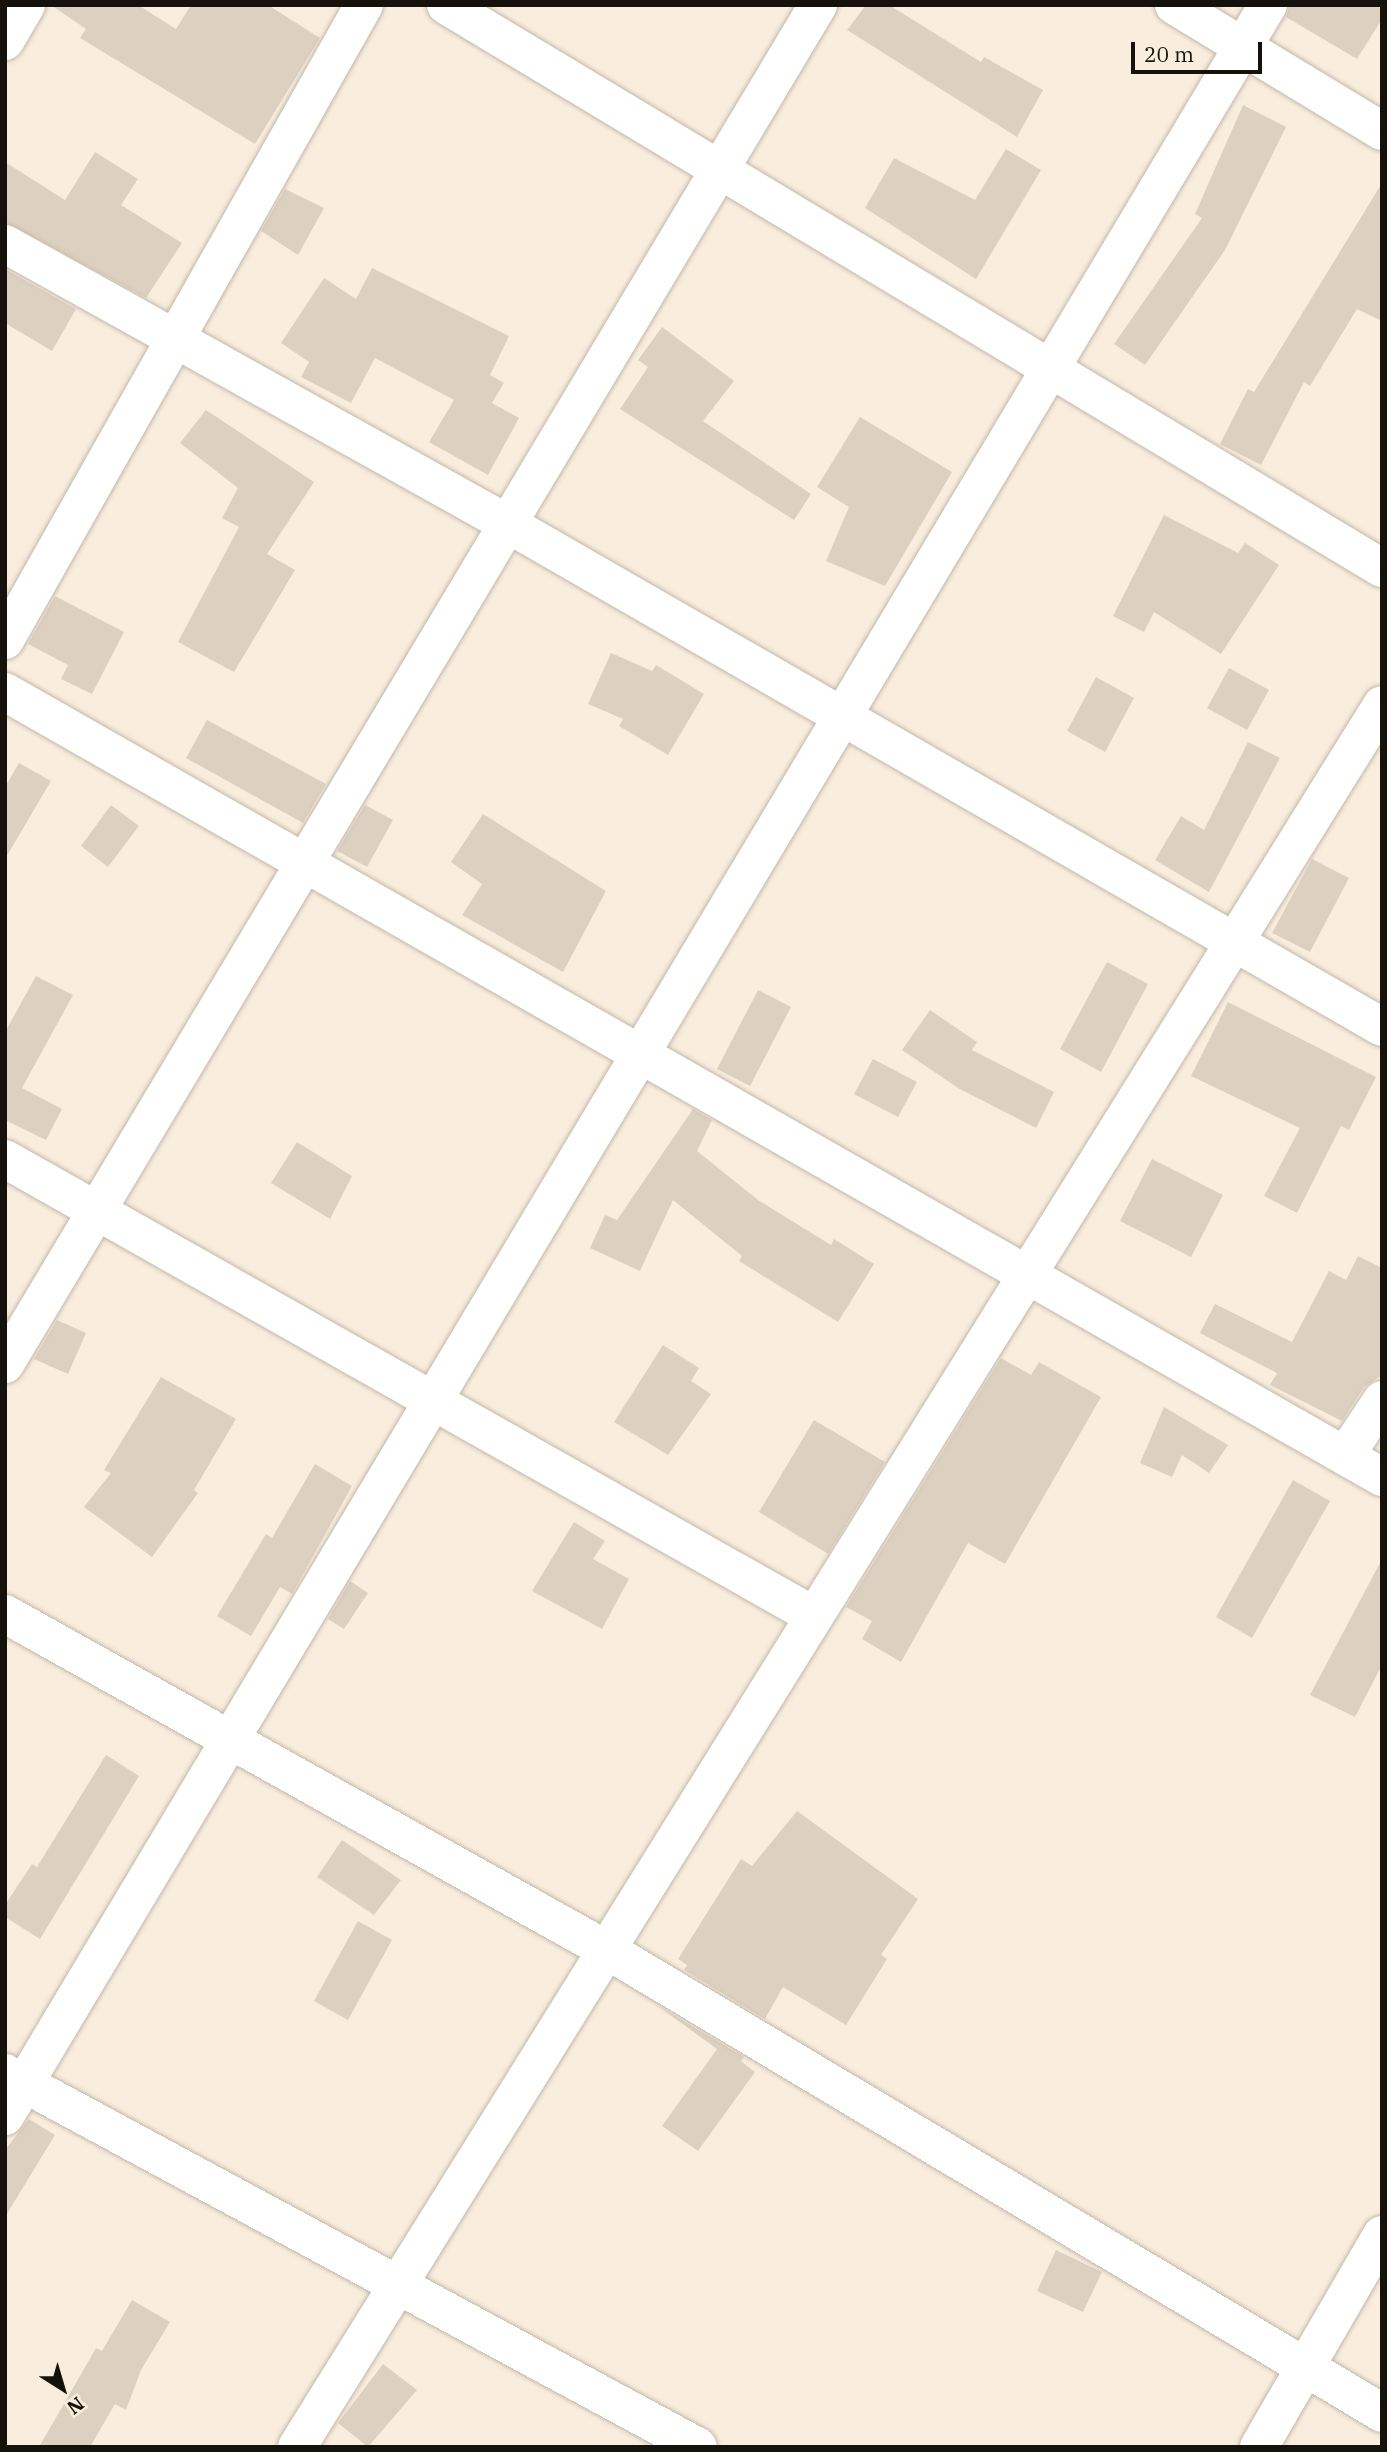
<!DOCTYPE html>
<style>
body{margin:0}
#map{position:relative;width:1387px;height:2452px;overflow:hidden;background:#f9eede;font-family:"IBM Plex Serif",serif}
div>[style]{position:absolute}
.building>*{inset:0;background:#dcd1c1}
.roads{filter:drop-shadow(0 0 2px #c3b8a9) drop-shadow(0 0 2px #c3b8a9)}
.minor>*{height:38px;margin:-19px;padding:0 19px;transform-origin:19px;border-radius:19px;background:#fff}
span{translate:-50% -50%;white-space:nowrap;text-align:center;line-height:1.15;-webkit-text-stroke:5px #f9eede;paint-order:stroke}
.frame{position:absolute;inset:0;border:7px solid #15120c;pointer-events:none}
.north{position:absolute;left:28px;top:2354px;width:70px;height:70px;-webkit-text-stroke:5px #f9eede;paint-order:stroke;rotate:143deg;font-size:19px;font-weight:700;line-height:28px;text-align:center;color:#15120c}
.north::after{content:'';display:block;margin:auto;width:24px;height:32px;background:#15120c;clip-path:polygon(50% 0,100% 100%,50% 72%,0 100%)}
.scale{position:absolute;left:1131px;top:42px;width:131px;height:32px;box-sizing:border-box;border:4px solid #15120c;border-top:0;padding-left:9px;font-size:21px;line-height:24px;white-space:nowrap;color:#15120c;-webkit-text-stroke:5px #f9eede;paint-order:stroke}
</style>
<div id="map">
<div class="building">
<i style="clip-path:polygon(51px 5px,138px 5px,176px 29px,191px 5px,268px 5px,320px 38px,255px 144px,80px 38px,86px 29px)"></i>
<i style="clip-path:polygon(866px 5px,889px 5px,981px 62px,984px 57px,1043px 90px,1017px 137px,847px 30px)"></i>
<i style="clip-path:polygon(1290px 5px,1382px 5px,1382px 19px,1357px 59px,1286px 17px)"></i>
<i style="clip-path:polygon(1243px 105px,1286px 127px,1225px 250px,1145px 365px,1114px 344px,1202px 218px,1195px 214px)"></i>
<i style="clip-path:polygon(1006px 149px,1041px 170px,976px 279px,865px 208px,894px 158px,975px 200px)"></i>
<i style="clip-path:polygon(95px 152px,138px 179px,121px 205px,182px 243px,146px 298px,5px 222px,5px 162px,65px 200px)"></i>
<i style="clip-path:polygon(1382px 183px,1382px 321px,1357px 309px,1310px 386px,1304px 382px,1261px 465px,1220px 444px,1248px 389px,1254px 392px)"></i>
<i style="clip-path:polygon(285px 189px,324px 208px,298px 255px,261px 231px)"></i>
<i style="clip-path:polygon(372px 268px,509px 336px,490px 375px,504px 383px,492px 403px,519px 418px,488px 475px,429px 442px,454px 400px,375px 358px,351px 403px,301px 377px,309px 362px,281px 343px,324px 278px,356px 299px)"></i>
<i style="clip-path:polygon(5px 269px,76px 309px,52px 351px,5px 323px)"></i>
<i style="clip-path:polygon(662px 327px,734px 381px,703px 421px,811px 494px,794px 520px,620px 409px,648px 367px,638px 360px)"></i>
<i style="clip-path:polygon(206px 410px,314px 482px,267px 554px,295px 570px,234px 672px,178px 642px,239px 527px,222px 518px,238px 488px,180px 443px)"></i>
<i style="clip-path:polygon(860px 417px,952px 472px,885px 586px,826px 561px,849px 507px,817px 487px)"></i>
<i style="clip-path:polygon(1164px 515px,1238px 553px,1245px 543px,1279px 565px,1221px 654px,1154px 612px,1144px 632px,1113px 616px)"></i>
<i style="clip-path:polygon(55px 596px,124px 632px,92px 694px,61px 679px,68px 665px,28px 644px)"></i>
<i style="clip-path:polygon(611px 653px,652px 671px,656px 665px,704px 694px,668px 755px,619px 726px,623px 719px,588px 704px)"></i>
<i style="clip-path:polygon(1229px 668px,1269px 690px,1247px 730px,1207px 708px)"></i>
<i style="clip-path:polygon(1096px 677px,1134px 698px,1105px 752px,1067px 731px)"></i>
<i style="clip-path:polygon(207px 720px,326px 784px,303px 823px,186px 758px)"></i>
<i style="clip-path:polygon(1248px 742px,1280px 758px,1209px 892px,1155px 860px,1181px 816px,1204px 830px)"></i>
<i style="clip-path:polygon(19px 763px,51px 781px,5px 859px,5px 787px)"></i>
<i style="clip-path:polygon(111px 805px,139px 826px,108px 867px,81px 846px)"></i>
<i style="clip-path:polygon(365px 805px,393px 820px,367px 867px,337px 851px)"></i>
<i style="clip-path:polygon(483px 814px,606px 891px,563px 972px,462px 915px,482px 884px,451px 862px)"></i>
<i style="clip-path:polygon(1312px 859px,1349px 878px,1310px 952px,1272px 933px)"></i>
<i style="clip-path:polygon(1107px 962px,1148px 984px,1101px 1072px,1060px 1049px)"></i>
<i style="clip-path:polygon(36px 976px,73px 995px,22px 1088px,62px 1109px,46px 1140px,5px 1120px,5px 1032px)"></i>
<i style="clip-path:polygon(758px 990px,791px 1007px,750px 1086px,717px 1069px)"></i>
<i style="clip-path:polygon(1228px 1002px,1376px 1077px,1349px 1130px,1341px 1126px,1297px 1213px,1264px 1196px,1300px 1128px,1191px 1076px)"></i>
<i style="clip-path:polygon(930px 1010px,977px 1042px,972px 1050px,1054px 1092px,1036px 1128px,958px 1088px,902px 1050px)"></i>
<i style="clip-path:polygon(873px 1059px,917px 1082px,898px 1117px,854px 1094px)"></i>
<i style="clip-path:polygon(693px 1109px,712px 1120px,697px 1151px,758px 1200px,831px 1245px,834px 1239px,874px 1264px,838px 1322px,739px 1261px,742px 1256px,673px 1200px,640px 1271px,590px 1248px,605px 1215px,617px 1220px)"></i>
<i style="clip-path:polygon(297px 1142px,352px 1176px,330px 1219px,271px 1183px)"></i>
<i style="clip-path:polygon(1152px 1159px,1223px 1195px,1191px 1257px,1120px 1221px)"></i>
<i style="clip-path:polygon(1358px 1256px,1382px 1268px,1382px 1375px,1364px 1387px,1342px 1421px,1270px 1385px,1277px 1373px,1200px 1333px,1215px 1304px,1292px 1342px,1329px 1271px,1346px 1280px)"></i>
<i style="clip-path:polygon(57px 1320px,86px 1333px,68px 1374px,34px 1359px)"></i>
<i style="clip-path:polygon(663px 1345px,699px 1368px,691px 1381px,711px 1394px,668px 1455px,614px 1422px)"></i>
<i style="clip-path:polygon(1001px 1358px,1031px 1375px,1039px 1362px,1101px 1397px,1005px 1564px,968px 1543px,901px 1662px,862px 1639px,872px 1621px,846px 1607px)"></i>
<i style="clip-path:polygon(161px 1377px,236px 1419px,194px 1490px,198px 1493px,152px 1557px,84px 1507px,111px 1473px,104px 1470px)"></i>
<i style="clip-path:polygon(1164px 1407px,1228px 1445px,1209px 1473px,1182px 1455px,1172px 1477px,1140px 1463px)"></i>
<i style="clip-path:polygon(814px 1420px,885px 1462px,828px 1554px,759px 1512px)"></i>
<i style="clip-path:polygon(315px 1464px,352px 1486px,292px 1594px,280px 1587px,251px 1636px,217px 1616px,266px 1534px,272px 1538px)"></i>
<i style="clip-path:polygon(1293px 1480px,1330px 1501px,1252px 1638px,1216px 1617px)"></i>
<i style="clip-path:polygon(574px 1522px,605px 1541px,593px 1559px,629px 1579px,602px 1629px,532px 1591px)"></i>
<i style="clip-path:polygon(1382px 1559px,1382px 1665px,1355px 1717px,1310px 1695px)"></i>
<i style="clip-path:polygon(350px 1581px,368px 1593px,344px 1629px,328px 1619px)"></i>
<i style="clip-path:polygon(106px 1755px,139px 1776px,40px 1939px,5px 1917px,5px 1905px,32px 1864px,37px 1867px)"></i>
<i style="clip-path:polygon(797px 1811px,918px 1899px,881px 1955px,887px 1959px,846px 2025px,783px 1987px,765px 2019px,684px 1970px,687px 1965px,678px 1959px,741px 1859px,752px 1866px)"></i>
<i style="clip-path:polygon(342px 1840px,401px 1880px,374px 1915px,317px 1877px)"></i>
<i style="clip-path:polygon(358px 1921px,392px 1940px,348px 2020px,314px 2001px)"></i>
<i style="clip-path:polygon(658px 2006px,744px 2057px,741px 2061px,755px 2072px,698px 2151px,662px 2126px,717px 2049px)"></i>
<i style="clip-path:polygon(29px 2119px,55px 2135px,5px 2217px,5px 2150px)"></i>
<i style="clip-path:polygon(1056px 2250px,1102px 2272px,1083px 2312px,1037px 2291px)"></i>
<i style="clip-path:polygon(132px 2300px,170px 2322px,141px 2370px,126px 2410px,115px 2404px,90px 2447px,39px 2447px,96px 2348px,102px 2351px)"></i>
<i style="clip-path:polygon(383px 2364px,417px 2390px,368px 2447px,338px 2423px)"></i>
</div>
<div class="roads">
<div class="minor">
<i style="left:446px;top:5px;width:1092px;rotate:31.03deg"></i>
<i style="left:1174px;top:5px;width:243px;rotate:31.2deg"></i>
<i style="left:5px;top:41px;width:42px;rotate:-59.7deg"></i>
<i style="left:5px;top:244px;width:576px;rotate:29.1deg"></i>
<i style="left:508px;top:524px;width:1008px;rotate:29.92deg"></i>
<i style="left:5px;top:640px;width:729px;rotate:-60.52deg"></i>
<i style="left:5px;top:692px;width:1585px;rotate:29.69deg"></i>
<i style="left:5px;top:1159px;width:929px;rotate:29.46deg"></i>
<i style="left:5px;top:1364px;width:1584px;rotate:-59.11deg"></i>
<i style="left:1345px;top:1456px;width:67px;rotate:-56.5deg"></i>
<i style="left:5px;top:1614px;width:689px;rotate:29.17deg"></i>
<i style="left:607px;top:1950px;width:903px;rotate:30.85deg"></i>
<i style="left:5px;top:2073px;width:787px;rotate:28.35deg"></i>
<i style="left:5px;top:2116px;width:2460px;rotate:-59.11deg"></i>
<i style="left:297px;top:2447px;width:2052px;rotate:-58.08deg"></i>
<i style="left:1259px;top:2447px;width:245px;rotate:-59.9deg"></i>
</div>
</div>
<div class="frame"></div>
<div class="north">N</div>
<div class="scale">20 m</div>
</div>
